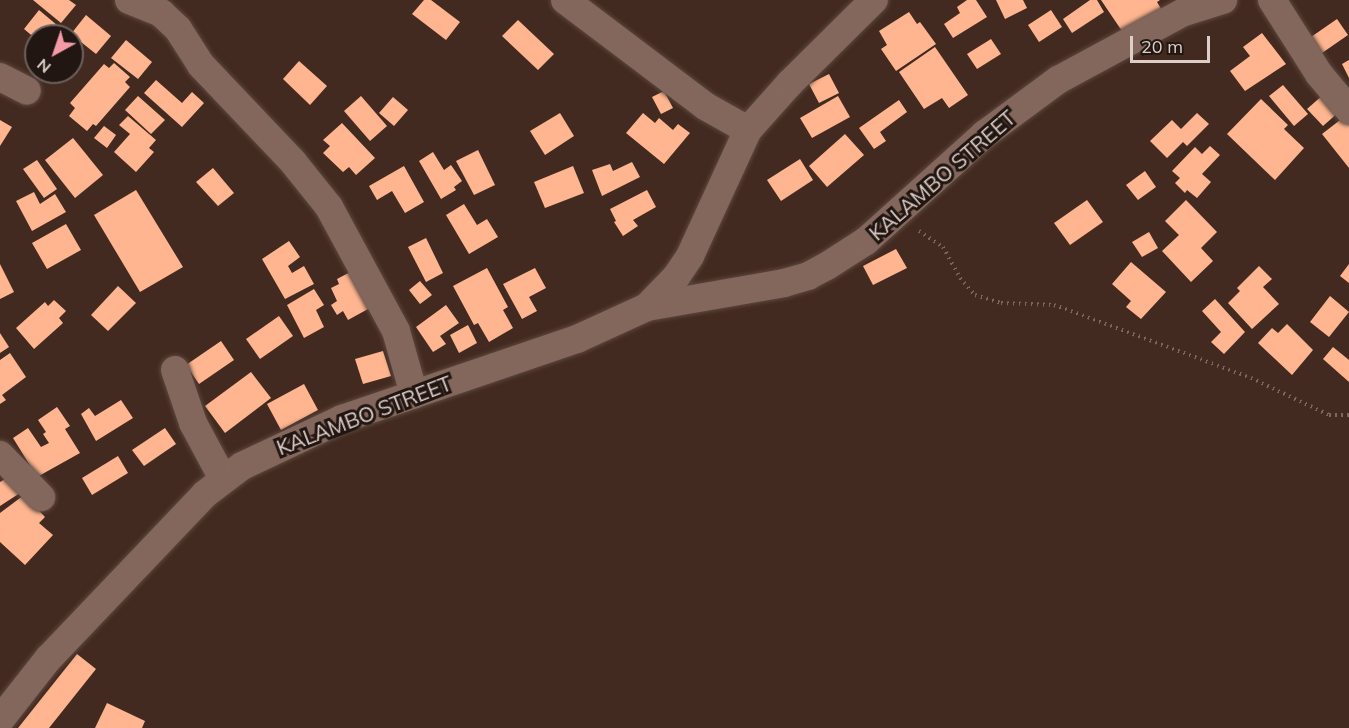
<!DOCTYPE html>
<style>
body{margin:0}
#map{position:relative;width:1349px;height:728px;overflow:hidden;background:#432a20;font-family:Mulish,sans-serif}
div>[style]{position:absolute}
.building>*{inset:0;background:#ffb690}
.path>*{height:4px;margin-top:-2px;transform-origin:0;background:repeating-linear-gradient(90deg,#7c665e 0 1.5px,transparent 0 6px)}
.roads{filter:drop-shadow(0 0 2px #5b473e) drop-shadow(0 0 2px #5b473e)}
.street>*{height:28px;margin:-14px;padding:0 14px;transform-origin:14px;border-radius:14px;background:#84675c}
span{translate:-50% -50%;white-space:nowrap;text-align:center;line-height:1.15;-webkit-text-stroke:6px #211612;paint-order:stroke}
.street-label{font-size:21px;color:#decec8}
.north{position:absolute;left:24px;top:24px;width:60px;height:60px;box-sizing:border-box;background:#211612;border:2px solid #6d605b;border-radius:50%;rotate:220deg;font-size:16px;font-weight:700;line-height:24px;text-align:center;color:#decec8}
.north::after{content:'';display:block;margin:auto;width:21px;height:27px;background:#f49aa6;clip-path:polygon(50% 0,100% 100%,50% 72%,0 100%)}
.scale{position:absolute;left:1130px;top:36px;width:80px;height:27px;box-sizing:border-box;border:3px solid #decec8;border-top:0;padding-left:8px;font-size:18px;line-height:21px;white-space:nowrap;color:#decec8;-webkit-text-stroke:4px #211612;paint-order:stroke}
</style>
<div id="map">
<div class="building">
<i style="clip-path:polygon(33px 0,69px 0,76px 5px,61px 23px)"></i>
<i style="clip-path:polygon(424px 0,431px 0,460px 22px,446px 40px,412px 14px)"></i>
<i style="clip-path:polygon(967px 0,976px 0,987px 17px,953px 38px,944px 24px,960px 13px,957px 7px)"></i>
<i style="clip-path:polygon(996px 0,1023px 0,1027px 8px,1005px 19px)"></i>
<i style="clip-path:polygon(1090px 0,1097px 0,1104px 12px,1072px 33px,1063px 19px)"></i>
<i style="clip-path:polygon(1101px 0,1160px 0,1157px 2px,1163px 12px,1126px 37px)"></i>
<i style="clip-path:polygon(39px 10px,70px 36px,36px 36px,36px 39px,24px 29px)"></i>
<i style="clip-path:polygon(1051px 10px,1062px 27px,1039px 42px,1028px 25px)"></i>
<i style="clip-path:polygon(909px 12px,917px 24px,920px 22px,936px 44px,896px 71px,881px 49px,887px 45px,879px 31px)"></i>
<i style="clip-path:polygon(86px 15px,111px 36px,96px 54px,71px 34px)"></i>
<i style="clip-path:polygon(1337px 19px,1348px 35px,1322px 53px,1311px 37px)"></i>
<i style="clip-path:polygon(518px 20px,554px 54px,538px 70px,502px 36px)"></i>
<i style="clip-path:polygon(1262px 33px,1286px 64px,1245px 91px,1230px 71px,1250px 56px,1243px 47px)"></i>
<i style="clip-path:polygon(991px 39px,1001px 54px,977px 69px,967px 54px)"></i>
<i style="clip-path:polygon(126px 40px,152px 62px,138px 79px,111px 58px)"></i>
<i style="clip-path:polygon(935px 47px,968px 95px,949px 108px,942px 98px,924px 109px,899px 72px)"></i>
<i style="clip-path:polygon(1349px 60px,1349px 78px,1342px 64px)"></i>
<i style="clip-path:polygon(299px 61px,327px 86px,310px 105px,283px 79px)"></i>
<i style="clip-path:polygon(114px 63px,130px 77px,125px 82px,130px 87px,96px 126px,93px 124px,87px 131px,69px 116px,75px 108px,70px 103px,104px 64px,109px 68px)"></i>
<i style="clip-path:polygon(829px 74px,839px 93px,819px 103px,809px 84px)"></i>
<i style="clip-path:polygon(156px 80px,182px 103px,192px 92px,204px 103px,182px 127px,144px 93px)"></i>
<i style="clip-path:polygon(1283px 85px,1308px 114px,1294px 126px,1269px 96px)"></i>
<i style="clip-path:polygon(664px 91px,673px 108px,661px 114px,652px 97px)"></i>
<i style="clip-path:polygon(1324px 94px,1340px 111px,1323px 126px,1307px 109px)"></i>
<i style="clip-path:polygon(138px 96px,165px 120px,151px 134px,125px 110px)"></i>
<i style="clip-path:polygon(361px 96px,387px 126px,370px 141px,344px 111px)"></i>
<i style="clip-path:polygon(838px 96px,850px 117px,812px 138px,800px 118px)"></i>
<i style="clip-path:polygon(393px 97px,408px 110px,394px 126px,379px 113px)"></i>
<i style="clip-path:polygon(1261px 99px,1288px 125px,1284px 129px,1304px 148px,1275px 180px,1227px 134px)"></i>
<i style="clip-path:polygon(899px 100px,907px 112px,880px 132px,886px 141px,874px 149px,859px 128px)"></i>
<i style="clip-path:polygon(560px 113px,574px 136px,545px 155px,530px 131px)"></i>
<i style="clip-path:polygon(643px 113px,655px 123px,659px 118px,673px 130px,678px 124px,690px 133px,664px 164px,626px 133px)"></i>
<i style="clip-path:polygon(1197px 113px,1209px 124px,1187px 146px,1183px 142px,1167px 158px,1150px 141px,1172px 120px,1181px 129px)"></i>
<i style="clip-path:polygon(128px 116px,156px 140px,149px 148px,154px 152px,136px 172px,114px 152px,130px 134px,119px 125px)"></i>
<i style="clip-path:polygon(1344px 117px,1349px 123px,1349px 168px,1322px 134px)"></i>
<i style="clip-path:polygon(0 120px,12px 127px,0 146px)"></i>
<i style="clip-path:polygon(342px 123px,375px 158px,356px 175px,349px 167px,343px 172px,323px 153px,330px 146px,323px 140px)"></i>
<i style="clip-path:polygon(104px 126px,116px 135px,107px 148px,94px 138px)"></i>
<i style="clip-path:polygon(845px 134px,864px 155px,827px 187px,809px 166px)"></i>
<i style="clip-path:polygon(73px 138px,103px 175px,75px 198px,45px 160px)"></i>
<i style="clip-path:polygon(1210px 146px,1220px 155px,1202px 174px,1211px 182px,1197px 198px,1187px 190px,1185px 193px,1175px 183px,1180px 178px,1172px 171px,1195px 147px,1202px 154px)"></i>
<i style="clip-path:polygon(478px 150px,495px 185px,474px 195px,456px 161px)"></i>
<i style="clip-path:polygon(433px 152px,444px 170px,451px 165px,462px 181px,454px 187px,456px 190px,441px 199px,419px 161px)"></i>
<i style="clip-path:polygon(800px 159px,813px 180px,781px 201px,767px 180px)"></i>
<i style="clip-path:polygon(37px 160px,57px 189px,44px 198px,23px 169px)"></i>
<i style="clip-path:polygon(632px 162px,640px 177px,602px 196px,592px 170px,610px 164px,613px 171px)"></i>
<i style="clip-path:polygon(404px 166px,424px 202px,405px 213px,392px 191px,377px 200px,369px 186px)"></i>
<i style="clip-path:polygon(573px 166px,584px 193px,545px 208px,534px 182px)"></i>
<i style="clip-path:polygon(213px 168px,234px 193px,218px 206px,196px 182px)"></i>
<i style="clip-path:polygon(1145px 171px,1156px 187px,1138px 200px,1126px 185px)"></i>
<i style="clip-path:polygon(136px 190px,183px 267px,140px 292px,94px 215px)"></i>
<i style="clip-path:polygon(647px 190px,656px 207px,633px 220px,638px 226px,623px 236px,614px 222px,616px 221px,610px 209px)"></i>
<i style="clip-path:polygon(34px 192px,40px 204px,55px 194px,66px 212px,32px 231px,16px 201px)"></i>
<i style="clip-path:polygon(1087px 200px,1103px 222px,1070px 245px,1054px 223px)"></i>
<i style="clip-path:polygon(1186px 200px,1217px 232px,1201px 248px,1213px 261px,1191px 282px,1162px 251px,1179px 235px,1165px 221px)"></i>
<i style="clip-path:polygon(464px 204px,477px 225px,487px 219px,498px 237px,469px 254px,446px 215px)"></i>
<i style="clip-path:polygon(66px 224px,81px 250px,47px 269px,32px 243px)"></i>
<i style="clip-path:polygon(1149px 232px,1158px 248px,1142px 257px,1132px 242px)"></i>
<i style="clip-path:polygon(426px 238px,443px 273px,426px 282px,408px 247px)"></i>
<i style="clip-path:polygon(289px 241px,300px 257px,288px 266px,292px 273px,304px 266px,314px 284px,285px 299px,262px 259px)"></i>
<i style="clip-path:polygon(896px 249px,907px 268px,873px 285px,863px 266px)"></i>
<i style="clip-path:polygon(1131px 262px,1166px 292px,1141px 319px,1126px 307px,1131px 301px,1112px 284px)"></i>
<i style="clip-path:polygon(0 264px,14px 292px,0 299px)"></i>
<i style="clip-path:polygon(1349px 264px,1349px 283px,1340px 276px)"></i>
<i style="clip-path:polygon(1259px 266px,1272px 279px,1263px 287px,1279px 304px,1252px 329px,1228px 303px,1240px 291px,1237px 288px)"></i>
<i style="clip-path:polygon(487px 268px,508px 307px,503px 310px,513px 328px,489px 342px,478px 323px,474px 325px,453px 286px)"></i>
<i style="clip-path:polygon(535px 268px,546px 288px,529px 297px,537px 311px,522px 319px,503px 284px)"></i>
<i style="clip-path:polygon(356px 269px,379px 303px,348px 320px,343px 311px,337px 315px,331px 305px,337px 301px,331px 288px,339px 284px,337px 279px)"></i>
<i style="clip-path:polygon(420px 281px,432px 295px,420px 304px,409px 290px)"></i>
<i style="clip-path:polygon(118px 286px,136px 303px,108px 331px,91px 315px)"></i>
<i style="clip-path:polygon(314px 289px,324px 305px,316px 310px,324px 327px,304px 338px,287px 305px)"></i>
<i style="clip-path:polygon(1330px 296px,1349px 312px,1329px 337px,1310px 322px)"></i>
<i style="clip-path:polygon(1215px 299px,1245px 332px,1224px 354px,1211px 342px,1221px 332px,1202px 311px)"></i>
<i style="clip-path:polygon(54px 300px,66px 311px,59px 318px,63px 323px,34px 349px,16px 328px,45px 302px,48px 306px)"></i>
<i style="clip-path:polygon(446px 305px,459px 323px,440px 336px,446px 344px,433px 352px,416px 327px)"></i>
<i style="clip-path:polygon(279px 316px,293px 336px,260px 359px,246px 339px)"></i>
<i style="clip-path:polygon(1287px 324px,1313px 350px,1292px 375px,1258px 343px,1272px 328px,1278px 333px)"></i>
<i style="clip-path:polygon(468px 325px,477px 343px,459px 353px,450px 335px)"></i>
<i style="clip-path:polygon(0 333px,9px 347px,0 353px)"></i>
<i style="clip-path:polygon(221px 341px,234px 360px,199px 384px,186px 365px)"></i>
<i style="clip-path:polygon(1333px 347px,1349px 360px,1349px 382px,1323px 359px)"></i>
<i style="clip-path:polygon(383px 351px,391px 376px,363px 384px,355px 359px)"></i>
<i style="clip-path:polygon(10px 353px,26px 377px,2px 395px,6px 400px,0 404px,0 360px)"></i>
<i style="clip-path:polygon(251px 372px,271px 398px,225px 433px,205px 406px)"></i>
<i style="clip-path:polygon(304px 384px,318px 410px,281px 430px,267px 404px)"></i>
<i style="clip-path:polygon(121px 400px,133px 418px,96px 441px,81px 414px,89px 408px,95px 416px)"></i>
<i style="clip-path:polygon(57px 407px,70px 426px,65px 429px,80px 453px,37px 477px,13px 438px,28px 428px,41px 447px,49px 443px,43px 434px,46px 432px,38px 420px)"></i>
<i style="clip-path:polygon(165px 428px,176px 444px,144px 466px,132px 450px)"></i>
<i style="clip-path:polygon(118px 456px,128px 473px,92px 495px,82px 478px)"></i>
<i style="clip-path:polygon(10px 476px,20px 493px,0 506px,0 482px)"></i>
<i style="clip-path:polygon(24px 495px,45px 517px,39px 523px,53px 535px,25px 565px,0 542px,0 513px)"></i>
<i style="clip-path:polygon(77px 654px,96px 669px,49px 728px,18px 728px)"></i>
<i style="clip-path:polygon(107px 703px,145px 721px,142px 728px,95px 728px)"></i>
</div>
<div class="path">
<i style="left:919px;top:231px;width:29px;rotate:34deg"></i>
<i style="left:943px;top:247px;width:35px;rotate:61deg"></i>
<i style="left:960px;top:278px;width:23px;rotate:49deg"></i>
<i style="left:975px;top:295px;width:27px;rotate:17deg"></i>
<i style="left:1001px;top:303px;width:53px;rotate:2.2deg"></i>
<i style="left:1054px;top:305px;width:18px;rotate:19deg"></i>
<i style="left:1071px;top:311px;width:192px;rotate:20.4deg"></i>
<i style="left:1251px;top:378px;width:86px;rotate:25.4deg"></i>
<i style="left:1329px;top:415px;width:20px"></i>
</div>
<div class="roads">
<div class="street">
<i style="left:129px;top:0;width:35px;rotate:22deg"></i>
<i style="left:161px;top:13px;width:23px;rotate:43deg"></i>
<i style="left:178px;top:29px;width:43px;rotate:57.4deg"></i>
<i style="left:201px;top:65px;width:134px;rotate:46.5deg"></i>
<i style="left:293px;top:162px;width:58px;rotate:51.3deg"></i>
<i style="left:329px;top:207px;width:141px;rotate:61.6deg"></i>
<i style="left:396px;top:331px;width:66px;rotate:74.1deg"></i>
<i style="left:565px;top:0;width:176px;rotate:37.1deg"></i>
<i style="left:705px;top:106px;width:49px;rotate:29.2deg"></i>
<i style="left:1272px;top:0;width:88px;rotate:57.6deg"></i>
<i style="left:1319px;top:74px;width:47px;rotate:50.2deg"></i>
<i style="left:0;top:77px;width:30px;rotate:27deg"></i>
<i style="left:647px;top:307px;width:139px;rotate:-9.9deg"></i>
<i style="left:784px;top:283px;width:25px;rotate:-16deg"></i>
<i style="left:808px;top:276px;width:21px;rotate:-28deg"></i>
<i style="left:827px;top:266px;width:46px;rotate:-32.7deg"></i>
<i style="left:866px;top:241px;width:160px;rotate:-42deg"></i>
<i style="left:985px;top:134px;width:91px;rotate:-36.5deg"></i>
<i style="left:1058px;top:80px;width:143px;rotate:-28.4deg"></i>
<i style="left:1184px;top:12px;width:41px;rotate:-17.1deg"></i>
<i style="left:175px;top:370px;width:56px;rotate:71.2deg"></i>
<i style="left:193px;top:423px;width:64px;rotate:61.8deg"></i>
<i style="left:0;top:455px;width:59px;rotate:45.7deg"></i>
<i style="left:0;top:720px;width:78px;rotate:-51.8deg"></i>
<i style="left:48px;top:659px;width:228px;rotate:-46.4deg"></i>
<i style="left:205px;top:494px;width:46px;rotate:-37.1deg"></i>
<i style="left:242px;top:466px;width:110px;rotate:-25.2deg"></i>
<i style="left:342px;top:419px;width:248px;rotate:-18.8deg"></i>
<i style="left:577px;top:339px;width:77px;rotate:-24.6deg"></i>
<i style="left:647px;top:307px;width:42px;rotate:-46deg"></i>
<i style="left:676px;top:277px;width:25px;rotate:-56deg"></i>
<i style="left:690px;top:256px;width:139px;rotate:-65.3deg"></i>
<i style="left:748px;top:130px;width:63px;rotate:-48.2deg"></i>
<i style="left:790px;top:83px;width:118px;rotate:-44.7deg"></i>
</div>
</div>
<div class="street-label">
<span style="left:942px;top:175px;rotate:-41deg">KALAMBO STREET</span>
<span style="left:364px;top:415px;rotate:-21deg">KALAMBO STREET</span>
</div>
<div class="north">N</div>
<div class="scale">20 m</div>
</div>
